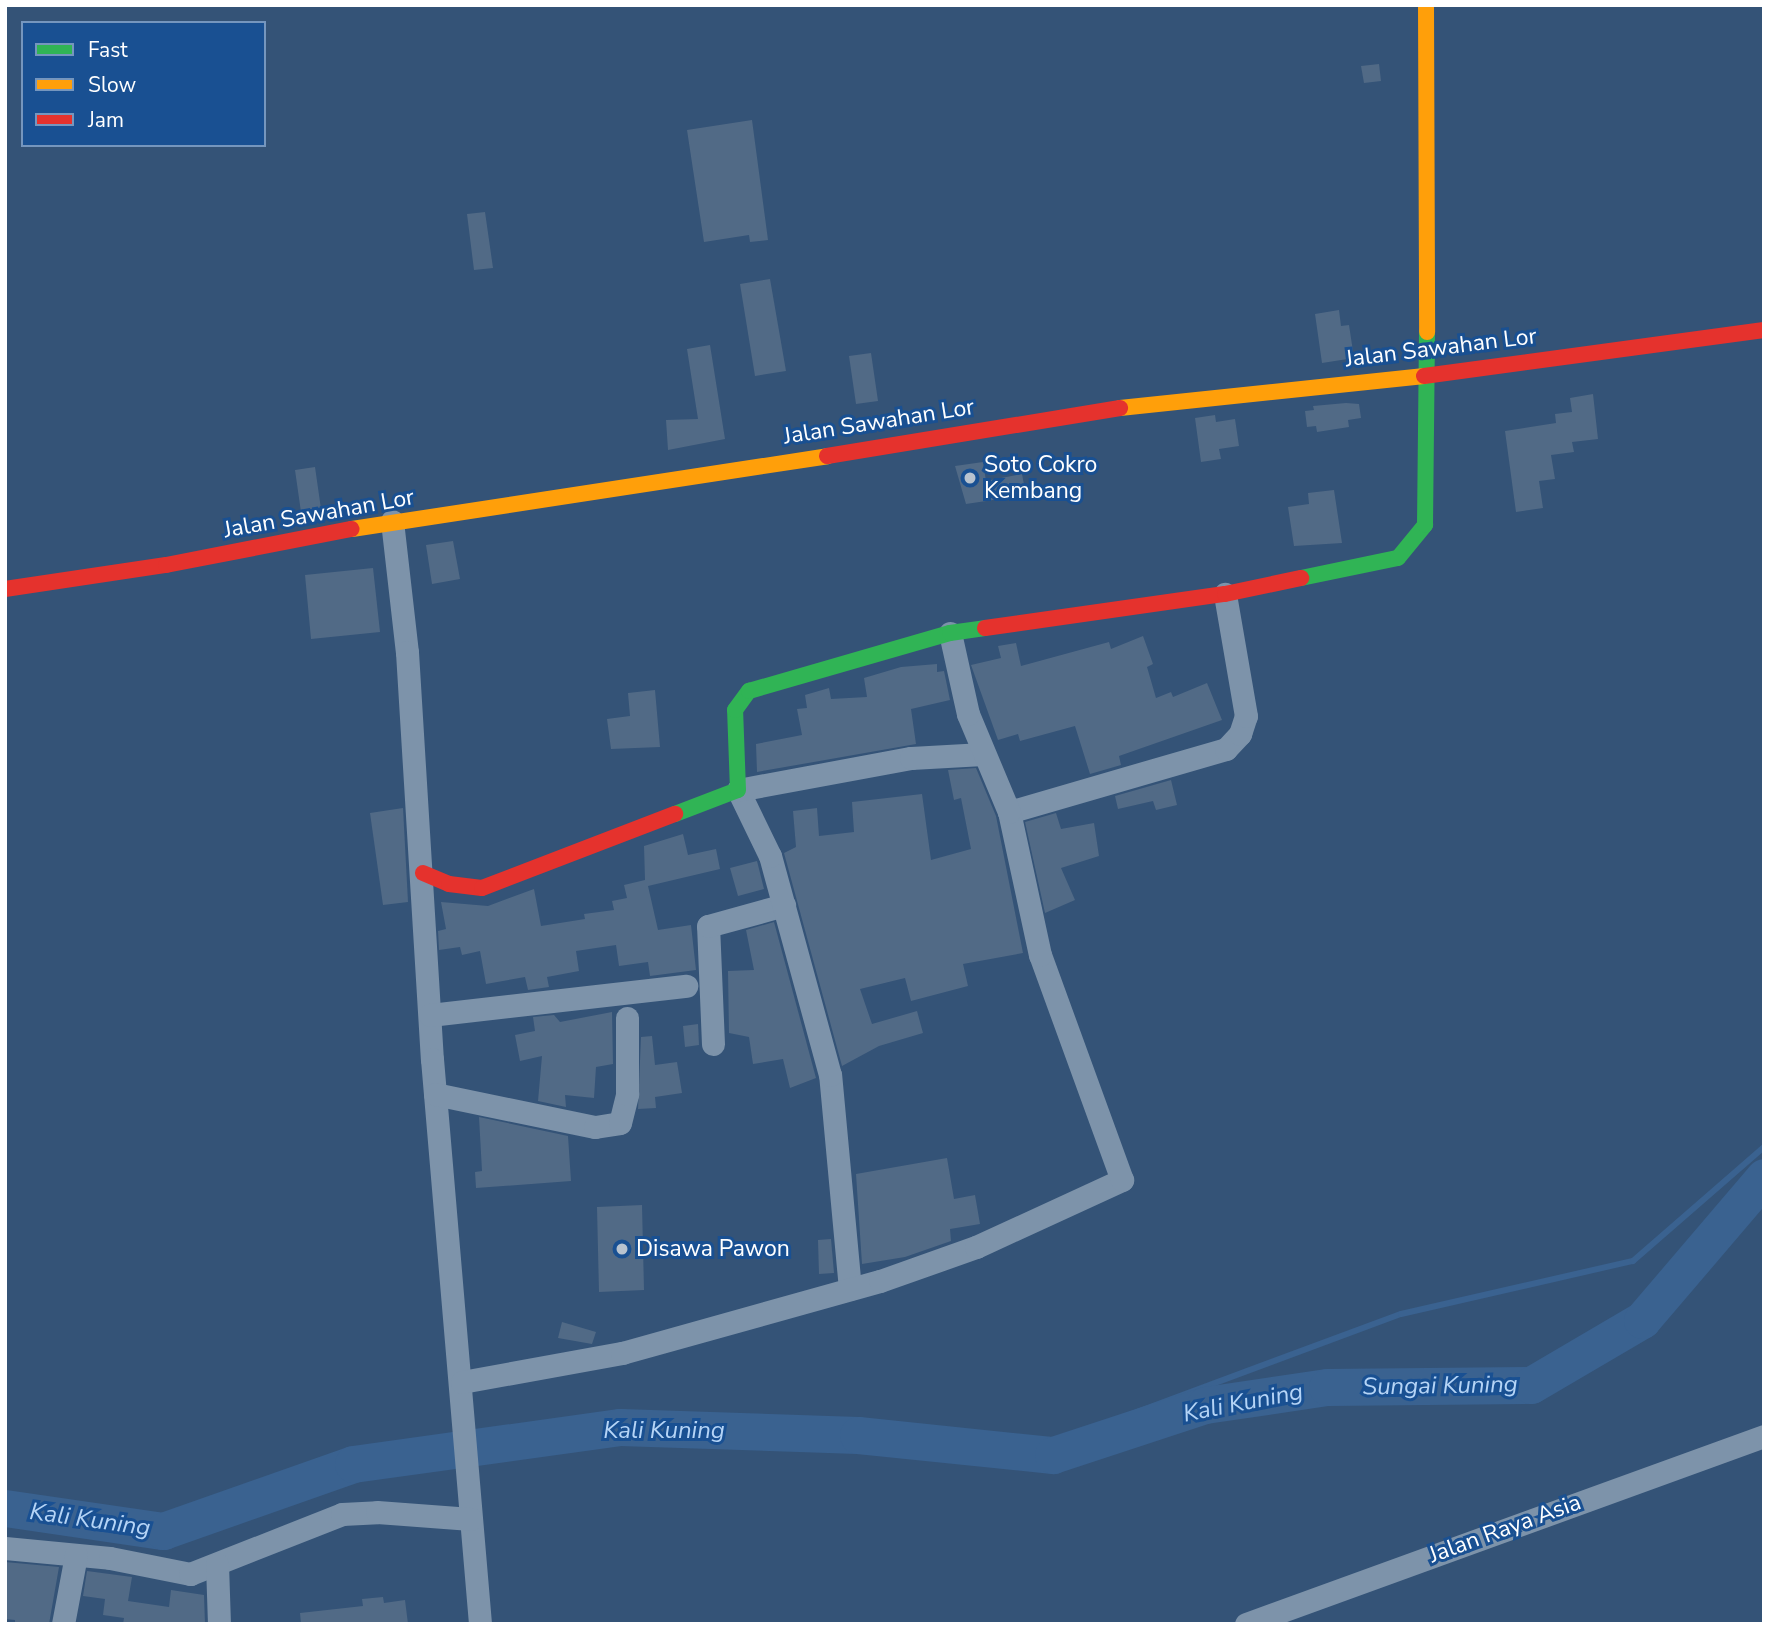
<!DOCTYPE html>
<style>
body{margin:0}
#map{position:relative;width:1769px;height:1629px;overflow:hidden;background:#345377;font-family:"Nunito Sans",sans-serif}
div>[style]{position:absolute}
.stream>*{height:6px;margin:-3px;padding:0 3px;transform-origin:3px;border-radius:3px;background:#3a6290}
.river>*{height:37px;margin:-18.5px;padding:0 18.5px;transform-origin:18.5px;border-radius:18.5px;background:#3a6290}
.building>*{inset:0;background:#516a86}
.street>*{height:23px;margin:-11.5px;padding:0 11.5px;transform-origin:11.5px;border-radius:11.5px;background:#7d93aa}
.fast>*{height:16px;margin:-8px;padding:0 8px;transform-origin:8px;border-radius:8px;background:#30b455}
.slow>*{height:16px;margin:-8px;padding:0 8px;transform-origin:8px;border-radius:8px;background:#ff9f0a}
.jam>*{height:16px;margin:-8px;padding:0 8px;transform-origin:8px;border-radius:8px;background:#e5322d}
.dots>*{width:19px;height:19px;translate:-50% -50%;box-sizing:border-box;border:4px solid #195092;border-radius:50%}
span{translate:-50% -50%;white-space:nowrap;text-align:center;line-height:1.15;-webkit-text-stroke:6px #195092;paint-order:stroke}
.street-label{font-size:23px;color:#fff}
.poi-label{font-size:23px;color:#fff}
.left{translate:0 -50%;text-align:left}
.water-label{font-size:24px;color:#b5d4f6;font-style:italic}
.frame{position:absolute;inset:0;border:7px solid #fff;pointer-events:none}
.legend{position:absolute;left:21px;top:21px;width:245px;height:126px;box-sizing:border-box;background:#195092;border:2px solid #7596be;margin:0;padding:9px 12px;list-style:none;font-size:21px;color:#fff}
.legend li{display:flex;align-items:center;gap:14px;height:35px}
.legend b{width:35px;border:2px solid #7596be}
</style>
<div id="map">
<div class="stream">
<i style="left:1034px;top:1444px;width:17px"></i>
<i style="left:1051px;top:1444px;width:373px;rotate:-20.4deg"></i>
<i style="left:1401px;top:1314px;width:238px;rotate:-12.9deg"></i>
<i style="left:1633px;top:1261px;width:174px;rotate:-41deg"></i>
</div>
<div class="river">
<i style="left:5px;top:1508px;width:160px;rotate:8.3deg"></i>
<i style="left:163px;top:1531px;width:201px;rotate:-19.4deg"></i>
<i style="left:353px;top:1464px;width:270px;rotate:-7.9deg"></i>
<i style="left:620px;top:1427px;width:238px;rotate:1.9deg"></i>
<i style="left:858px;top:1435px;width:196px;rotate:5.9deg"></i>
<i style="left:1053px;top:1455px;width:160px;rotate:-18.2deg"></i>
<i style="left:1205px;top:1405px;width:123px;rotate:-8.4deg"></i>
<i style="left:1327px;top:1387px;width:204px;rotate:-0.6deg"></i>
<i style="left:1531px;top:1385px;width:129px;rotate:-30.4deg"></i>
<i style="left:1642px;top:1320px;width:188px;rotate:-49.5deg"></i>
</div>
<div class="building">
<i style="clip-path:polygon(1379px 64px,1381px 81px,1364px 83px,1361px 66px)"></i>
<i style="clip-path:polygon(752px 120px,768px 240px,750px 242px,749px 235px,704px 242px,687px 130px)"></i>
<i style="clip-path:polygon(485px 212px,493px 268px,474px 270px,467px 214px)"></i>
<i style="clip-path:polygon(770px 279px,786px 371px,755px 376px,740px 284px)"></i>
<i style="clip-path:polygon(1339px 310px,1341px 326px,1349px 325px,1354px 358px,1322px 363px,1315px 314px)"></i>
<i style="clip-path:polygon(710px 345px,725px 439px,668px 450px,666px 420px,698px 419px,687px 349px)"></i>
<i style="clip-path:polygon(871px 353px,878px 401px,856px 404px,849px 356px)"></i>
<i style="clip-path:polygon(1593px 394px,1598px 439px,1572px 442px,1574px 452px,1551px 455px,1555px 479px,1539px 481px,1543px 508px,1516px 512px,1505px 431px,1556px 423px,1555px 414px,1572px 412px,1570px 398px)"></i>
<i style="clip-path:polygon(1346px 403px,1359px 404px,1361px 418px,1348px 420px,1349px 427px,1317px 432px,1316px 426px,1307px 427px,1305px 411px,1314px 410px,1313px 406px)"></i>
<i style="clip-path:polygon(1215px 415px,1216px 422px,1235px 419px,1239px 446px,1219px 449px,1221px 459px,1201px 462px,1195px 418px)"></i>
<i style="clip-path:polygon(983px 462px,986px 481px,1022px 474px,1026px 495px,966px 504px,955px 466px)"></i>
<i style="clip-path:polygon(315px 467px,321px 509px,301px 512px,295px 470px)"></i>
<i style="clip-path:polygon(1334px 490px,1342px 543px,1294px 546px,1288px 507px,1309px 504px,1308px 493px)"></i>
<i style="clip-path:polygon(453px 541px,460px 579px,432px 584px,426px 545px)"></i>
<i style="clip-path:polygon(373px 568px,380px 632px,311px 639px,305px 575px)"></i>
<i style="clip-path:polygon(1143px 636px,1153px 664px,1147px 667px,1156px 698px,1171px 692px,1173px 697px,1207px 683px,1222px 720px,1119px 756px,1121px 765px,1090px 774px,1075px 726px,1020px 741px,1018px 734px,998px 740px,971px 665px,1001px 658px,998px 646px,1016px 643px,1021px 666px,1109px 642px,1111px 649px)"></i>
<i style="clip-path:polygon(937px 664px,937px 672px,944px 671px,950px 700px,911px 709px,916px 744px,757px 772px,756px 744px,802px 735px,797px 709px,807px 708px,805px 695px,829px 688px,831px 699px,867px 697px,864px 678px,901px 667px)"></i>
<i style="clip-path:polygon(655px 690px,660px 747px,611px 749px,607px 719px,630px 716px,628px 693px)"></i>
<i style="clip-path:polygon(976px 768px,996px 816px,1023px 953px,963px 964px,968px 986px,911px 1001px,905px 978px,860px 989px,872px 1024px,917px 1011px,923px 1033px,879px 1046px,842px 1066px,784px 853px,796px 847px,793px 811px,817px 808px,819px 836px,854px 832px,852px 802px,922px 794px,931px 860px,971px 849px,961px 798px,954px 800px,948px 770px)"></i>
<i style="clip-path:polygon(1171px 780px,1177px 805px,1156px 810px,1153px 801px,1118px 809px,1115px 796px)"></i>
<i style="clip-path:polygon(403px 808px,408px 902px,383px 905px,370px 813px)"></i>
<i style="clip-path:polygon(1056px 813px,1061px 829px,1094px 823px,1099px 856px,1061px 868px,1075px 900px,1045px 913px,1025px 822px)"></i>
<i style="clip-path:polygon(683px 834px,688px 855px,716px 849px,720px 869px,648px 886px,658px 930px,691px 925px,696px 970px,650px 976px,648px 962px,619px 966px,616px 945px,576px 951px,579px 971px,547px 977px,549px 987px,528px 990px,525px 977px,486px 984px,480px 951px,462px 955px,460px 947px,439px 950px,438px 931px,446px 929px,441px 902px,488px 906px,534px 889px,541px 926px,585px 919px,584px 914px,614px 910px,612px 901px,627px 898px,624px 885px,645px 880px,644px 846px)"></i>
<i style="clip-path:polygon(757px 861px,764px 889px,738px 896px,730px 868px)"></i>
<i style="clip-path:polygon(774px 922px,816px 1078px,790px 1088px,783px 1059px,753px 1064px,749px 1037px,729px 1033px,728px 971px,754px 970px,746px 930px)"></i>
<i style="clip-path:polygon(612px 1012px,613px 1064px,596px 1067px,594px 1098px,565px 1095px,566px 1107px,538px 1101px,542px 1056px,520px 1061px,515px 1035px,535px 1031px,533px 1017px,554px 1015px,560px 1022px)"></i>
<i style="clip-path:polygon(698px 1024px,699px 1045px,685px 1047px,683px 1026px)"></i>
<i style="clip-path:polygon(652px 1036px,655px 1065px,677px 1062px,682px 1093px,655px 1097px,656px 1108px,638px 1109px,641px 1037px)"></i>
<i style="clip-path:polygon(479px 1117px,568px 1136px,571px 1181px,476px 1188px,475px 1172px,482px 1171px)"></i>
<i style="clip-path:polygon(947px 1158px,954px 1199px,975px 1195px,980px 1224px,950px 1229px,951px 1241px,905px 1257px,862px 1264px,856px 1174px)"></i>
<i style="clip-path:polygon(642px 1205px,644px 1290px,599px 1292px,597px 1207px)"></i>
<i style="clip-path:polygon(831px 1239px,834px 1273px,819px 1274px,818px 1240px)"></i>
<i style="clip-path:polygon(562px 1322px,596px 1332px,592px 1344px,558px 1338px)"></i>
<i style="clip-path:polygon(5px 1562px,59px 1567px,49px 1624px,15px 1624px,15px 1620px,5px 1619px)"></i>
<i style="clip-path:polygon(87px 1571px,132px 1577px,128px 1601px,169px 1607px,171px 1590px,204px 1595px,205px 1624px,123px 1624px,124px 1618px,103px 1615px,105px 1599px,83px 1596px)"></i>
<i style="clip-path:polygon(383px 1597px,384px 1603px,405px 1600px,408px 1624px,301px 1624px,300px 1613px,363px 1606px,362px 1599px)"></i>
</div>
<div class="street">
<i style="left:392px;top:521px;width:132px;rotate:83.5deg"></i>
<i style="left:407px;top:652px;width:408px;rotate:86.5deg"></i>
<i style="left:432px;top:1059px;width:567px;rotate:85.14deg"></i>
<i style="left:1009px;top:812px;width:226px;rotate:-16.2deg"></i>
<i style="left:1226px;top:749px;width:21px;rotate:-47deg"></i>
<i style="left:1240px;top:734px;width:19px;rotate:-72deg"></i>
<i style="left:1246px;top:716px;width:124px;rotate:-99.8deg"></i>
<i style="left:430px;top:1015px;width:258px;rotate:-6.5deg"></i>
<i style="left:713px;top:1044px;width:118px;rotate:-92.4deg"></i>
<i style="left:708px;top:926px;width:79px;rotate:-15.4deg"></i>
<i style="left:435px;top:1094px;width:163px;rotate:11.7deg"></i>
<i style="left:595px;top:1127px;width:25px;rotate:-9deg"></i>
<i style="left:620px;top:1123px;width:30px;rotate:-76deg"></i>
<i style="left:627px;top:1094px;width:76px;rotate:-90deg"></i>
<i style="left:850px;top:1289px;width:215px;rotate:-95.3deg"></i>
<i style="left:830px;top:1075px;width:227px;rotate:-105.3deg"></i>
<i style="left:770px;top:856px;width:73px;rotate:-115.9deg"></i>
<i style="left:738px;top:790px;width:176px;rotate:-10.5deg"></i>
<i style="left:911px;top:758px;width:72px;rotate:-3.2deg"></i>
<i style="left:462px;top:1382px;width:163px;rotate:-10.3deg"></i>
<i style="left:622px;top:1353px;width:268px;rotate:-15.6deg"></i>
<i style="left:880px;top:1281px;width:102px;rotate:-19.5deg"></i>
<i style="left:976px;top:1247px;width:161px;rotate:-24.7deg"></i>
<i style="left:1122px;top:1180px;width:239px;rotate:-110deg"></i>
<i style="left:1040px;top:955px;width:146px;rotate:-102.2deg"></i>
<i style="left:1009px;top:812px;width:106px;rotate:-112.7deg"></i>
<i style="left:968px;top:714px;width:83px;rotate:-102.5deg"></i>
<i style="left:5px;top:1548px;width:105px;rotate:5.4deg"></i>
<i style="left:110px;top:1558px;width:82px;rotate:11.3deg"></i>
<i style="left:190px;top:1574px;width:163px;rotate:-21.5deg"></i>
<i style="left:342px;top:1514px;width:35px;rotate:-3deg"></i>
<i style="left:377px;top:1512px;width:94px;rotate:4.3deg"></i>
<i style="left:217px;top:1564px;width:60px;rotate:88.1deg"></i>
<i style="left:63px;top:1624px;width:70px;rotate:-79.3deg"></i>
<i style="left:1246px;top:1624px;width:551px;rotate:-19.95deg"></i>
</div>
<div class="fast">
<i style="left:1301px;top:578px;width:99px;rotate:-11.7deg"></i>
<i style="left:1398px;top:558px;width:43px;rotate:-50.7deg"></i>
<i style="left:1425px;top:525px;width:193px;rotate:-89.4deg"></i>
<i style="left:675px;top:814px;width:67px;rotate:-20.9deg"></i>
<i style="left:738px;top:790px;width:80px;rotate:-92.1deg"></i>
<i style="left:735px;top:710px;width:24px;rotate:-54deg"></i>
<i style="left:749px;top:691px;width:209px;rotate:-16.1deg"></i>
<i style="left:950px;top:633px;width:35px;rotate:-8deg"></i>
</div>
<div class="slow">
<i style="left:1426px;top:5px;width:327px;rotate:89.8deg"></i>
<i style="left:1120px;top:408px;width:306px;rotate:-6deg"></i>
<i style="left:352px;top:529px;width:481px;rotate:-8.7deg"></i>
</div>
<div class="jam">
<i style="left:1424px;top:376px;width:343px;rotate:-7.7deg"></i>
<i style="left:827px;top:456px;width:297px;rotate:-9.3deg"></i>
<i style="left:5px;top:589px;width:163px;rotate:-8.5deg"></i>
<i style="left:166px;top:565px;width:189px;rotate:-11deg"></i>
<i style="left:985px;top:628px;width:242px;rotate:-8.1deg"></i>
<i style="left:1225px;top:594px;width:78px;rotate:-11.9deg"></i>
<i style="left:423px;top:873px;width:28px;rotate:23deg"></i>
<i style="left:449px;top:884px;width:33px;rotate:7deg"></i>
<i style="left:482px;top:888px;width:207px;rotate:-21deg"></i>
</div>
<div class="dots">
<i style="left:970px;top:478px;background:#b8c3cf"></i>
<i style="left:622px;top:1249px;background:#b8c3cf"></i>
</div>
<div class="street-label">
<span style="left:1441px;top:348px;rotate:-7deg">Jalan Sawahan Lor</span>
<span style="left:879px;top:422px;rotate:-9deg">Jalan Sawahan Lor</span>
<span style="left:319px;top:514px;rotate:-10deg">Jalan Sawahan Lor</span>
<span style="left:1505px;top:1529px;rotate:-20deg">Jalan Raya Asia</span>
</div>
<div class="poi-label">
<span class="left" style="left:984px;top:478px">Soto Cokro<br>Kembang</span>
<span class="left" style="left:636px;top:1249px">Disawa Pawon</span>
</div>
<div class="water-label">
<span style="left:1440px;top:1386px;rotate:-1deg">Sungai Kuning</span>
<span style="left:1243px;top:1403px;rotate:-11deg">Kali Kuning</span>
<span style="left:664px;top:1431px">Kali Kuning</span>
<span style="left:90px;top:1520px;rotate:8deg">Kali Kuning</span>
</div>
<div class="frame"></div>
<ul class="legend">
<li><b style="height:9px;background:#30b455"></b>Fast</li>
<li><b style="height:9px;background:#ff9f0a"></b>Slow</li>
<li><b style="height:9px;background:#e5322d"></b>Jam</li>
</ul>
</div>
